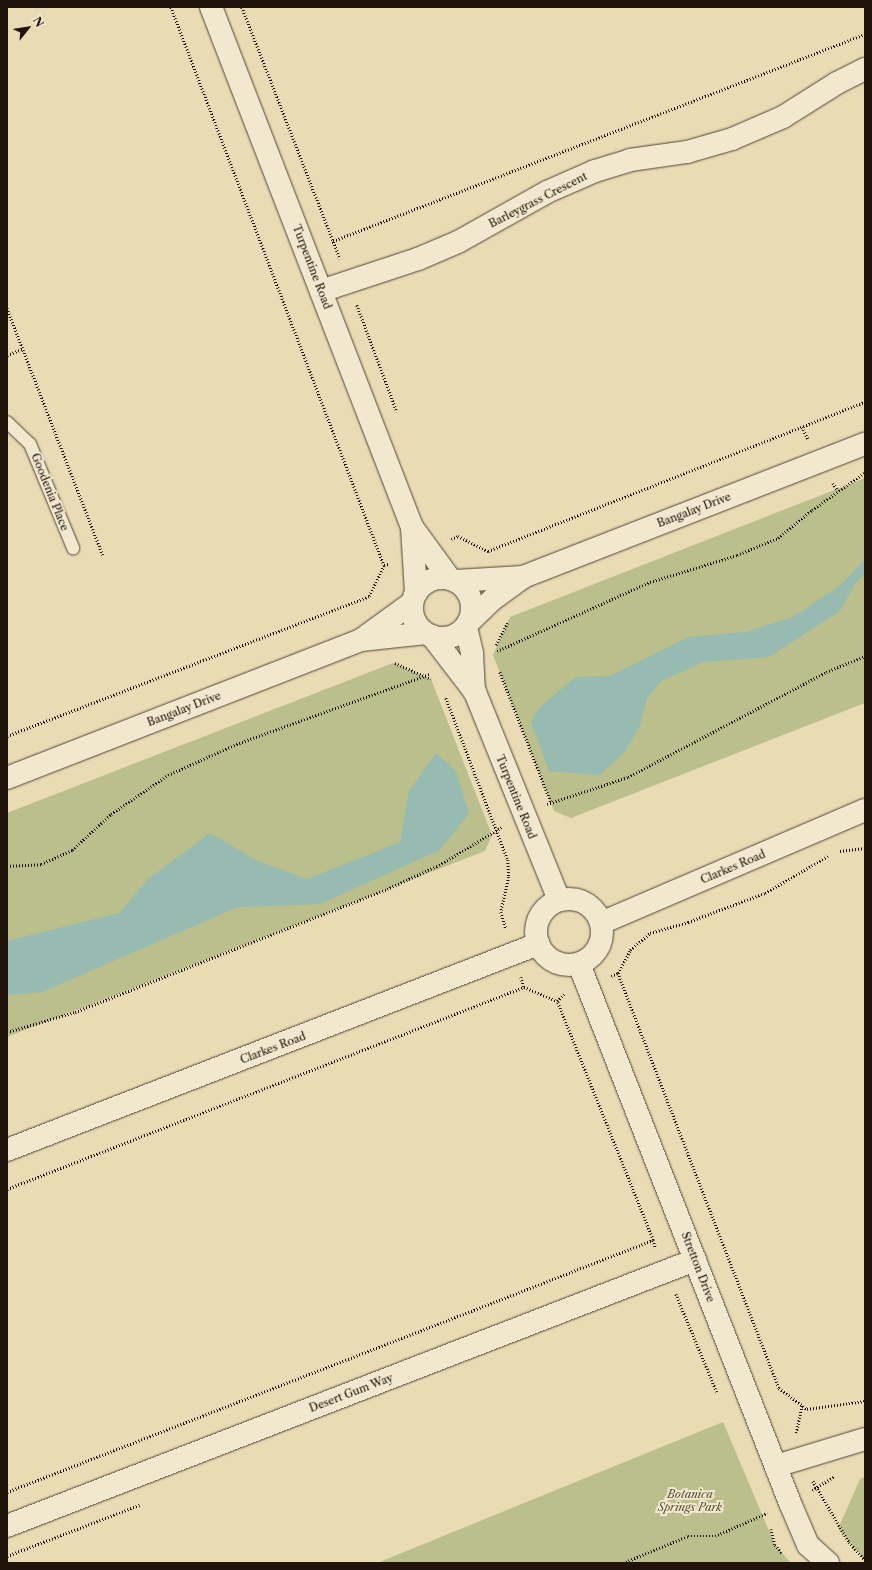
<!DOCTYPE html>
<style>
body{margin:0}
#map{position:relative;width:872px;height:1570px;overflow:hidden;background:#e9dcb5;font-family:"Libre Caslon Text",serif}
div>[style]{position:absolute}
.green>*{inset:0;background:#babf8b}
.water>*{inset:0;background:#97bbb0}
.path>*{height:2.5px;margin-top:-1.25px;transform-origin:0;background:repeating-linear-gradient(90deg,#20130a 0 1px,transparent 0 3px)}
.roads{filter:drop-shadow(0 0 1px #524535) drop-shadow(0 0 1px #524535)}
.service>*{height:12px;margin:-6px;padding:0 6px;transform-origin:6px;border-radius:6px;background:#f1e8cf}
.minor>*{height:22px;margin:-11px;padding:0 11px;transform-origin:11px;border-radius:11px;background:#f1e8cf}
.minor>.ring{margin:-11px;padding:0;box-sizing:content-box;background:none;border:22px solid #f1e8cf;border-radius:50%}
.tertiary>*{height:22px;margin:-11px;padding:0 11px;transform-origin:11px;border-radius:11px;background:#f1e8cf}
.tertiary>.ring{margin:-11px;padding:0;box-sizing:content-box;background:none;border:22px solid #f1e8cf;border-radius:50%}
span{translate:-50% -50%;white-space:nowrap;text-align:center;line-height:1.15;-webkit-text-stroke:4px #f1e8cf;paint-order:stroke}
.street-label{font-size:11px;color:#20130a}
.park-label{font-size:11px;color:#564f37;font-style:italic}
.frame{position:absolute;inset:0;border:8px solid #20130a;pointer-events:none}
.north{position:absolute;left:8px;top:8px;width:40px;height:40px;-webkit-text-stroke:3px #f1e8cf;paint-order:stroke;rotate:60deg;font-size:11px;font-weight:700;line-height:16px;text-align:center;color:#20130a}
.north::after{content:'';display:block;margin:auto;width:14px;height:18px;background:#20130a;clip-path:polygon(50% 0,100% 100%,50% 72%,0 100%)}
</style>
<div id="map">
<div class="green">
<i style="clip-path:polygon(865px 478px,865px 703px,571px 818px,554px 811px,493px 655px,510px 617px)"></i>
<i style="clip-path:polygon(393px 663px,431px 679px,492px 835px,485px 851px,7px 1037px,7px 813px)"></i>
<i style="clip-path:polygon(723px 1422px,775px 1545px,791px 1563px,377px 1563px)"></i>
<i style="clip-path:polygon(865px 1477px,865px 1560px,838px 1529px,860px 1479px)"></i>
</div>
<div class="water">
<i style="clip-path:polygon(865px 559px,865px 574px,856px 582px,840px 611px,769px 657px,704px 662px,661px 681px,647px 699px,640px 726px,624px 753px,600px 775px,549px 771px,531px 722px,541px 706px,576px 677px,610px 676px,688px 637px,745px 632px,793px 617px,842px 584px)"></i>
<i style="clip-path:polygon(436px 753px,456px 771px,469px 813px,440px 850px,320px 904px,238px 907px,42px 992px,7px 995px,7px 941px,119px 913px,148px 879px,210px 833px,256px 860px,307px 879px,400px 842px,409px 791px)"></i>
</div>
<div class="path">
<i style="left:171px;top:7px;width:597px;rotate:69.11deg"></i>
<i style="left:242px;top:7px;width:270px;rotate:68.7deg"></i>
<i style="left:333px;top:241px;width:571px;rotate:-21.26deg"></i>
<i style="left:357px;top:305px;width:114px;rotate:69.5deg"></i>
<i style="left:7px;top:308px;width:265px;rotate:68.8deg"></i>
<i style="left:7px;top:355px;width:17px;rotate:-21deg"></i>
<i style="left:802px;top:427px;width:13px;rotate:63deg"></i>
<i style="left:833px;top:483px;width:9px;rotate:58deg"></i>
<i style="left:451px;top:539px;width:8px;rotate:-23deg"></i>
<i style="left:458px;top:536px;width:34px;rotate:27deg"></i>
<i style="left:488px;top:551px;width:405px;rotate:-21.6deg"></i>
<i style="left:496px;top:645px;width:25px;rotate:-63deg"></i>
<i style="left:497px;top:651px;width:168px;rotate:-24.3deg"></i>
<i style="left:650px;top:582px;width:91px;rotate:-17.2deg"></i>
<i style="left:737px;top:555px;width:44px;rotate:-22.5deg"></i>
<i style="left:778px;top:538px;width:44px;rotate:-39.5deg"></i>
<i style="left:812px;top:510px;width:64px;rotate:-35.4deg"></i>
<i style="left:395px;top:663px;width:39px;rotate:24deg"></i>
<i style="left:500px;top:672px;width:140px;rotate:68.6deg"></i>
<i style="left:446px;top:698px;width:173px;rotate:69.1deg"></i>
<i style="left:508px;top:860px;width:17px;rotate:87deg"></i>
<i style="left:509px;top:877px;width:36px;rotate:103deg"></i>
<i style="left:501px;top:912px;width:17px;rotate:73deg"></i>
<i style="left:7px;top:736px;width:388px;rotate:-21.1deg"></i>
<i style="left:369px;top:596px;width:34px;rotate:-64deg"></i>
<i style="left:384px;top:565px;width:5px;rotate:-11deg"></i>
<i style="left:547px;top:804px;width:85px;rotate:-18.4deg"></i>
<i style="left:628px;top:777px;width:224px;rotate:-27.9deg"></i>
<i style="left:826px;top:672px;width:42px;rotate:-22.3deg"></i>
<i style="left:840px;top:851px;width:25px;rotate:-7deg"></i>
<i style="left:7px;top:866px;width:34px;rotate:-3deg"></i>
<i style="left:41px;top:864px;width:34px;rotate:-24deg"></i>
<i style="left:72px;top:850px;width:53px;rotate:-42.7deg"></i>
<i style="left:111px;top:814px;width:69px;rotate:-34.4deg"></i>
<i style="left:168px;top:775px;width:78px;rotate:-24.3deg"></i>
<i style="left:239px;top:743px;width:203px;rotate:-19.9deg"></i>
<i style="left:618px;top:973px;width:445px;rotate:68.8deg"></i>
<i style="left:779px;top:1388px;width:35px;rotate:37deg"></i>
<i style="left:807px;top:1409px;width:59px;rotate:-7.9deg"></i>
<i style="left:611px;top:976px;width:8px;rotate:-23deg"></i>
<i style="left:618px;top:973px;width:26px;rotate:-62deg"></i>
<i style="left:630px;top:950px;width:26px;rotate:-40deg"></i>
<i style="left:650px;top:933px;width:40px;rotate:-16deg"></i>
<i style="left:688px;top:922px;width:82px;rotate:-20.6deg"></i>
<i style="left:765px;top:893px;width:73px;rotate:-30.4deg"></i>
<i style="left:521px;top:977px;width:10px;rotate:73deg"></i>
<i style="left:7px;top:1032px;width:71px;rotate:-16.4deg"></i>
<i style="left:75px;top:1012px;width:335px;rotate:-21.5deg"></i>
<i style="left:387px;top:889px;width:57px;rotate:-24.8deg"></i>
<i style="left:439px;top:865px;width:74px;rotate:-31.1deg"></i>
<i style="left:7px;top:1189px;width:555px;rotate:-21.34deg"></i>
<i style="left:524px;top:987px;width:36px;rotate:23deg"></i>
<i style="left:557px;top:1001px;width:10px;rotate:-45deg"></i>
<i style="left:653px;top:1240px;width:9px;rotate:69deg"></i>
<i style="left:676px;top:1294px;width:106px;rotate:67.3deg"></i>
<i style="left:796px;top:1433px;width:29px;rotate:-78deg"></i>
<i style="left:813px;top:1481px;width:71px;rotate:59.5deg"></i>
<i style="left:849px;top:1542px;width:24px;rotate:48deg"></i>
<i style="left:812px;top:1490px;width:26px;rotate:-31deg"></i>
<i style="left:7px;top:1492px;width:693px;rotate:-21.31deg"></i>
<i style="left:653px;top:1240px;width:258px;rotate:-111.9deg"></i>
<i style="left:771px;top:1529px;width:16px;rotate:76deg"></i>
<i style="left:775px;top:1545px;width:11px;rotate:49deg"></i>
<i style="left:7px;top:1556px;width:142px;rotate:-21.1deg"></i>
<i style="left:623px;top:1563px;width:70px;rotate:-22.6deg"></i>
<i style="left:688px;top:1536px;width:27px"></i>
<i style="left:715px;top:1536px;width:57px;rotate:-23.9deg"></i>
</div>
<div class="roads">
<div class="service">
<i style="left:7px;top:422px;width:32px;rotate:44deg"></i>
<i style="left:30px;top:444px;width:113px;rotate:67.5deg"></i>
</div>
<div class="minor">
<i style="left:211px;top:7px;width:557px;rotate:68.87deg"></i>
<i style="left:412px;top:527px;width:64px;rotate:53.8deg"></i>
<i style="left:321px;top:291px;width:102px;rotate:-18.3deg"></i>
<i style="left:418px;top:259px;width:43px;rotate:-23deg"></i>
<i style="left:458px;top:242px;width:102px;rotate:-29.3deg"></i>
<i style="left:547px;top:192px;width:52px;rotate:-23.6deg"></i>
<i style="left:595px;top:171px;width:37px;rotate:-17deg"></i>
<i style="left:630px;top:160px;width:58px;rotate:-8deg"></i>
<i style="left:687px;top:152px;width:47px;rotate:-16.1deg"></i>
<i style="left:732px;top:139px;width:56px;rotate:-23.3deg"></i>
<i style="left:783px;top:117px;width:64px;rotate:-32.2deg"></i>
<i style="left:837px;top:83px;width:31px;rotate:-27deg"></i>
<i style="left:412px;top:527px;width:66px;rotate:86.5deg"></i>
<i class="ring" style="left:412px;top:578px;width:38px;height:38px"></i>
<i style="left:456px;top:581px;width:67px;rotate:-3.4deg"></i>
<i style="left:469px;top:622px;width:33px;rotate:-44deg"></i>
<i style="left:493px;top:599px;width:37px;rotate:-36deg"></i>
<i style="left:523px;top:577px;width:367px;rotate:-21.3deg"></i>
<i style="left:466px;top:627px;width:28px;rotate:77deg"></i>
<i style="left:472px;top:654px;width:37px;rotate:87deg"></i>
<i style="left:432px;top:636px;width:71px;rotate:52.5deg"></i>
<i style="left:475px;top:692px;width:224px;rotate:68deg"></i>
<i style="left:361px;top:640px;width:63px;rotate:-36deg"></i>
<i style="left:7px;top:778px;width:380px;rotate:-21.3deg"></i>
<i style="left:361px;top:640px;width:65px;rotate:-6.1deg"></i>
<i style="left:579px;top:964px;width:579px;rotate:68.62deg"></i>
<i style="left:790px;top:1503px;width:46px;rotate:66.8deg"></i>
<i style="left:808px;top:1545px;width:27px;rotate:42deg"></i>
<i style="left:776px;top:1466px;width:93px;rotate:-16.9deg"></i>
<i style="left:7px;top:1526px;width:738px;rotate:-21.14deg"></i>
</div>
<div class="tertiary">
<i class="ring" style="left:536px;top:899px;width:44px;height:44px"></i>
<i style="left:601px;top:923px;width:287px;rotate:-23.2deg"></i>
<i style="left:7px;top:1150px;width:570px;rotate:-21.2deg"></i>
</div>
</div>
<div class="street-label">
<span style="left:538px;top:200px;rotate:-27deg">Barleygrass Crescent</span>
<span style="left:312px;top:267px;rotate:69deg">Turpentine Road</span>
<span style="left:50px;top:492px;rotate:68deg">Goodenia Place</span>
<span style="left:694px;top:510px;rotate:-21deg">Bangalay Drive</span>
<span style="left:184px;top:709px;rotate:-21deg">Bangalay Drive</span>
<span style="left:516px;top:797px;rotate:68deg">Turpentine Road</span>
<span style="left:733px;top:867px;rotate:-23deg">Clarkes Road</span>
<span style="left:273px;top:1048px;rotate:-21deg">Clarkes Road</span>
<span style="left:698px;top:1267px;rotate:69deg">Stretton Drive</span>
<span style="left:351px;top:1393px;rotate:-21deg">Desert Gum Way</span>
</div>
<div class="park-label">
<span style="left:690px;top:1501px">Botanica<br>Springs Park</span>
</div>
<div class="frame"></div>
<div class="north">N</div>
</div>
